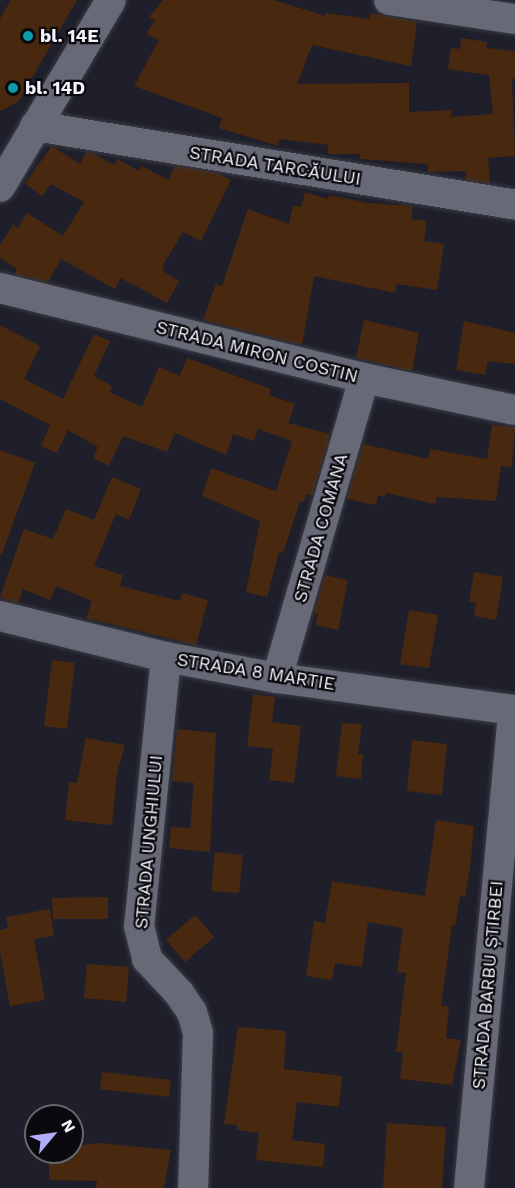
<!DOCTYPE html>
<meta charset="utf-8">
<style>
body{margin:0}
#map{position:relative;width:515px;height:1188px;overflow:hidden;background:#1e1f2b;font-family:"Work Sans",sans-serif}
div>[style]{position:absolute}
.building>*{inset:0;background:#482910}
.roads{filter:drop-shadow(0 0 2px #3c3d46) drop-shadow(0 0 2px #3c3d46)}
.minor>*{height:30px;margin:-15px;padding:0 15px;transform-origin:15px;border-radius:15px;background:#686977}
.dots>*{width:16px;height:16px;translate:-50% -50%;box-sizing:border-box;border:3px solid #09090e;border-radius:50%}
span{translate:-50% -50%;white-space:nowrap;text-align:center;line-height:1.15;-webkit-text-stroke:4.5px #09090e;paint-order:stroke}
.poi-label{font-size:18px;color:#f3f4fc;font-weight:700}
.left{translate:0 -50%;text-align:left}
.street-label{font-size:18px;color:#f3f4fc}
.north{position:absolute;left:24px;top:1104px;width:60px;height:60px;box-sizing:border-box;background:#09090e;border:2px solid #67676d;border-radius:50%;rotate:61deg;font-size:16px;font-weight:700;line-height:24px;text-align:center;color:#f3f4fc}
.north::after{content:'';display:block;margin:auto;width:21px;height:27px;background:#b0aefa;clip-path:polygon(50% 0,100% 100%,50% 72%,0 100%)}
</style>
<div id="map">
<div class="building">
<i style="clip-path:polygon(11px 0,77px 0,18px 102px,0 111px,0 19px)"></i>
<i style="clip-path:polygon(163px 0,274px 0,325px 16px,326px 13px,369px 19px,370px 13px,417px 22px,411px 66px,312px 45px,297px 84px,409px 83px,409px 112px,451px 110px,451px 117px,493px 114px,489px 75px,448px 69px,451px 48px,460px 49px,461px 38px,487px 42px,486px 48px,515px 51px,515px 79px,512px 79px,515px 156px,488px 158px,490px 183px,487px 183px,466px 180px,466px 171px,428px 172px,428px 164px,360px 159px,360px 154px,328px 154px,328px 145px,280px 139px,278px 146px,219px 128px,222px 118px,134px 86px,159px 40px,146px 34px,155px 20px,149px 17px)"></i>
<i style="clip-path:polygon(52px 146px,80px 164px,86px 152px,92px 153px,114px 165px,117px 159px,139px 171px,142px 166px,168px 180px,175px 166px,217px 173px,231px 180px,201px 241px,183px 232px,163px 265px,163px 271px,179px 281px,167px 303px,121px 278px,115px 289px,61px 259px,48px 282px,14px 274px,17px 269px,0 258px,0 245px,13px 225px,18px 228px,27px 213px,63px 236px,84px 202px,51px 184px,42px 196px,25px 183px)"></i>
<i style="clip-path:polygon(305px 192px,328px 199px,329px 195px,369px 203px,413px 206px,411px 219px,427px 221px,424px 241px,444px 244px,437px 290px,397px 284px,395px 293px,314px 276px,302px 345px,203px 320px,216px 284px,222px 286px,248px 209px,289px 224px,293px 205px,301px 207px)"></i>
<i style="clip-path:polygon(364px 320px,419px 333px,412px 371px,356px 358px)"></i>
<i style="clip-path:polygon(464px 321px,515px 333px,515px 364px,488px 361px,485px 375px,456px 370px)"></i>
<i style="clip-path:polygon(0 325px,40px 346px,24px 379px,63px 399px,94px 334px,110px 341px,94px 376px,112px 386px,109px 392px,142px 407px,159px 367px,180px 376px,187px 358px,271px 389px,269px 395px,295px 404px,288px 423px,330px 434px,312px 496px,306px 494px,304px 502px,300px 501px,283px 553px,279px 552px,267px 597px,246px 592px,260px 521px,202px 496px,211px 468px,276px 491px,292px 441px,258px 429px,254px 441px,233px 434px,226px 455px,175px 433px,167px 452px,123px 436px,109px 466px,93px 458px,98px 447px,68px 430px,57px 453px,41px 446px,50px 425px,0 399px)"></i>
<i style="clip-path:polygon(492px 425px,515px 427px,512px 467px,501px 466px,496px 501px,437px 497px,435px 504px,386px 493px,385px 497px,378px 495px,376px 505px,347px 499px,363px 444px,428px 459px,430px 449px,487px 459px)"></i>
<i style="clip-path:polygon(0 450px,35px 463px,2px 554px,0 554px)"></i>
<i style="clip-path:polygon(112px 477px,141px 489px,129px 520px,116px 514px,94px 566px,123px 575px,120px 586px,180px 601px,182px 593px,208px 600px,196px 645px,86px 618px,92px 601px,56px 586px,50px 600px,23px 589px,18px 603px,0 597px,24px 529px,53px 539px,66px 509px,94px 520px)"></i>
<i style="clip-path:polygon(474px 572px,503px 577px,496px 620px,474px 616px,476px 603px,469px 602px)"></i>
<i style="clip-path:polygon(325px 575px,348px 580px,338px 630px,316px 625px,318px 614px,314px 613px)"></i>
<i style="clip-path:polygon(409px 610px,438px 615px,429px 668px,400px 664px)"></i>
<i style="clip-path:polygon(52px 660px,75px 663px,67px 729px,44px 726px)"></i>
<i style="clip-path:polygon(253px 694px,275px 697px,272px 722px,301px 726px,294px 783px,269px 780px,273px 749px,247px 746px)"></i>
<i style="clip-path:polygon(342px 723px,362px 724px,358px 754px,363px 754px,361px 779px,336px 776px)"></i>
<i style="clip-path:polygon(177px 729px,216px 733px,210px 852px,169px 848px,171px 827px,190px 828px,194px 783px,172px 781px)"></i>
<i style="clip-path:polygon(86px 738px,125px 745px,117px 773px,112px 825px,65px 820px,69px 782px,77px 783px)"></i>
<i style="clip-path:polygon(412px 740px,447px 744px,442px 795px,407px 791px)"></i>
<i style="clip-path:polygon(436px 820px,474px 826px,470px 868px,465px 897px,460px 896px,455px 926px,452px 925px,441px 1006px,449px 1006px,446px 1038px,461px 1040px,452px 1085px,400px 1079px,403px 1053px,396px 1052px,406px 973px,397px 972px,403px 928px,368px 922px,362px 967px,335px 963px,332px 980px,306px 976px,314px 921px,325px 923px,332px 881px,425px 896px)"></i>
<i style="clip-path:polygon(215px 852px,243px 855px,239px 893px,211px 891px)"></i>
<i style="clip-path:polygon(108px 897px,108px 919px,53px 919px,52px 898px)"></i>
<i style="clip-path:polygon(50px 909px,54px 936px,34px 939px,45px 1000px,10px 1006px,0 952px,0 930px,8px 928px,6px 917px)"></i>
<i style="clip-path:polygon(195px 915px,214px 937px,185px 962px,166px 940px)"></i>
<i style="clip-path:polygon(87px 964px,129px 967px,126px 1002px,84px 998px)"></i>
<i style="clip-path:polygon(238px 1027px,286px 1031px,284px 1069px,342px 1076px,339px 1107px,297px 1102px,292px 1140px,325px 1144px,323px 1167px,256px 1160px,259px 1133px,237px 1130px,237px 1125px,224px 1124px)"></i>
<i style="clip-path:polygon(102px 1072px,171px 1080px,169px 1097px,100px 1089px)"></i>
<i style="clip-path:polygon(387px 1123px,446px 1127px,442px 1188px,383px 1188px)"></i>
<i style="clip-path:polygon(99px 1143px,171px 1150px,164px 1188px,96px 1188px,97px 1181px,49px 1180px,49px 1152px,72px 1152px,72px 1146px)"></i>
</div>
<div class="roads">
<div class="minor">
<i style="left:389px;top:0;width:127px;rotate:8.6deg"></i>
<i style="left:35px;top:126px;width:486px;rotate:9.3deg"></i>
<i style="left:0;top:187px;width:217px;rotate:-59.3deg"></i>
<i style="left:0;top:288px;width:375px;rotate:13.9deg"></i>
<i style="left:364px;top:378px;width:154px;rotate:12deg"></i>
<i style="left:0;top:616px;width:171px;rotate:13.9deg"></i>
<i style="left:166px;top:657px;width:113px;rotate:10.7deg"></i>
<i style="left:277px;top:678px;width:240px;rotate:7.7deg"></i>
<i style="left:166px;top:657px;width:270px;rotate:95.7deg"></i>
<i style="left:139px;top:926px;width:34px;rotate:76deg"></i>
<i style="left:147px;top:959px;width:47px;rotate:46.7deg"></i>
<i style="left:179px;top:993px;width:23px;rotate:56deg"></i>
<i style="left:192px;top:1012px;width:22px;rotate:74deg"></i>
<i style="left:198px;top:1033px;width:155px;rotate:91.8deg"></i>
<i style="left:277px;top:678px;width:312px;rotate:-73.8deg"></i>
<i style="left:469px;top:1188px;width:480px;rotate:-84.7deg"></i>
</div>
</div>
<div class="dots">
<i style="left:28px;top:36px;background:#0f9aa8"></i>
<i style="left:13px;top:88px;background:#0f9aa8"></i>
</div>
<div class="poi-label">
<span class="left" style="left:40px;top:36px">bl. 14E</span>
<span class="left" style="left:25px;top:88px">bl. 14D</span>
</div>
<div class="street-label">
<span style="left:275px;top:166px;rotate:9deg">STRADA TARCĂULUI</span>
<span style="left:257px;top:352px;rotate:14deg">STRADA MIRON COSTIN</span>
<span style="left:321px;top:528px;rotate:-74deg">STRADA COMANA</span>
<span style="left:256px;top:672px;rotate:9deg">STRADA 8 MARTIE</span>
<span style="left:149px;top:842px;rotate:-85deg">STRADA UNGHIULUI</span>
<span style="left:488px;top:985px;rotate:-85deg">STRADA BARBU ȘTIRBEI</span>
</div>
<div class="north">N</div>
</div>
